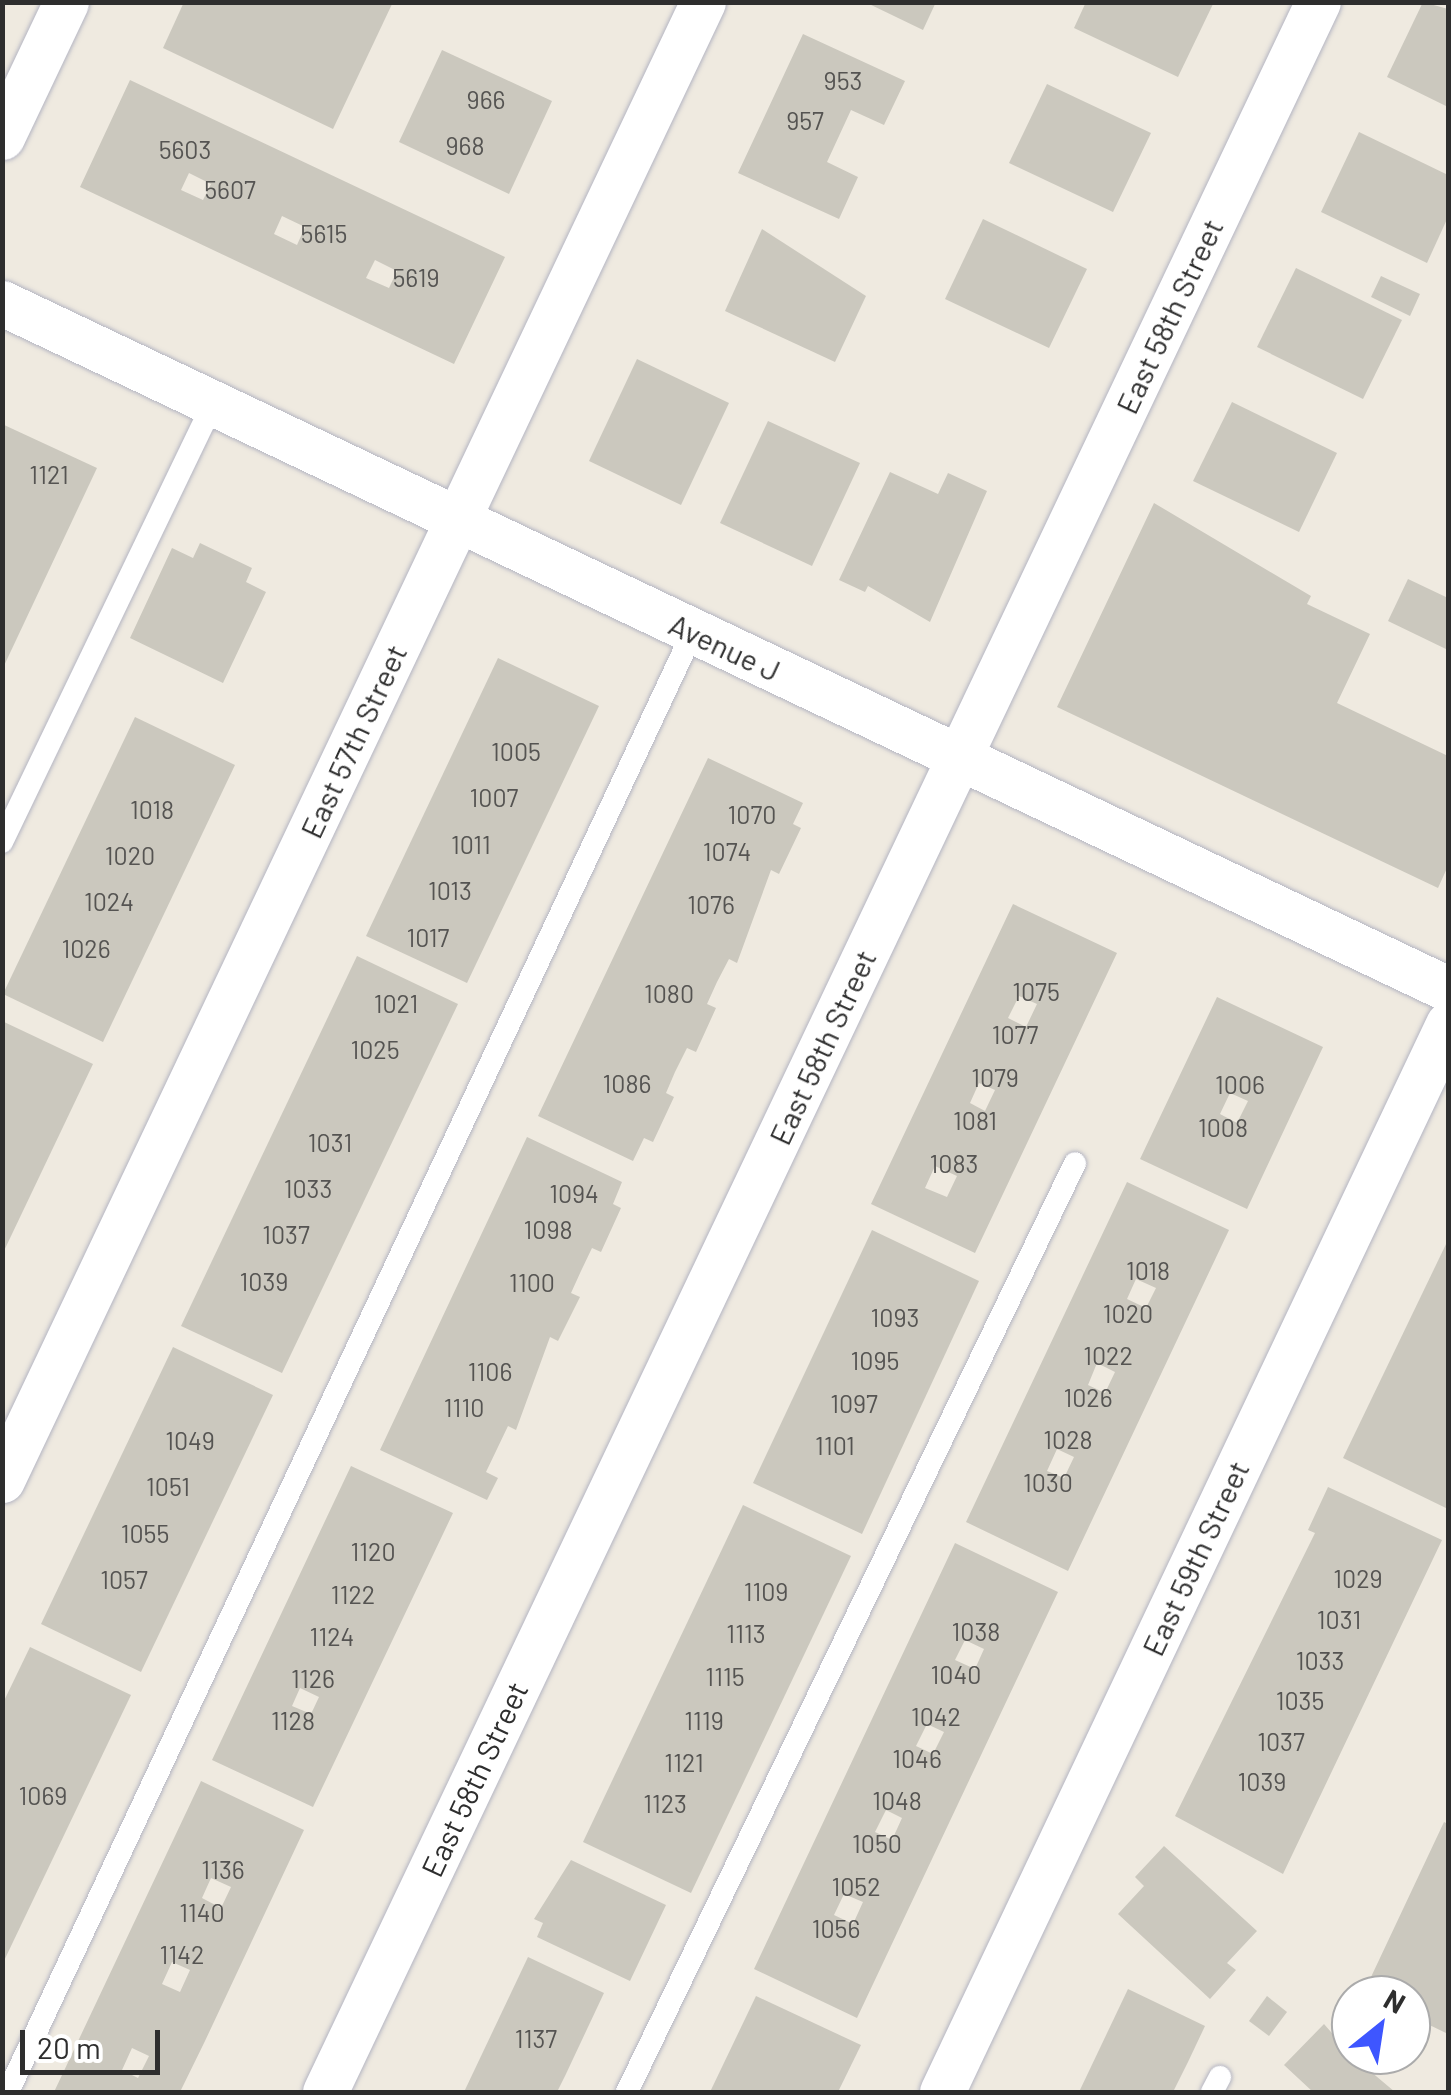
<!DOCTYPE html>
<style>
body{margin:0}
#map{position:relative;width:1451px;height:2095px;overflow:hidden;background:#efeae0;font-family:Barlow,sans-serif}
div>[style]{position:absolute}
.building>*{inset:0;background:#cbc8be}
.roads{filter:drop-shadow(0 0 2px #b4b5c2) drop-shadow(0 0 2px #b4b5c2)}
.service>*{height:22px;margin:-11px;padding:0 11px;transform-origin:11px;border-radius:11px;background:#fff}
.minor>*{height:45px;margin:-22.5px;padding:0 22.5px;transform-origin:22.5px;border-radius:22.5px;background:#fff}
span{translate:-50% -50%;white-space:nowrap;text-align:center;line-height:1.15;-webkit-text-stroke:9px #fff;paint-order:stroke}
.number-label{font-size:25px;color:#555452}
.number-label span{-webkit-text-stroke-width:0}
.street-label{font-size:30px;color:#2e2e2e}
.frame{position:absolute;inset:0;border:5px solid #2e2e2e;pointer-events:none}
.north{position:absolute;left:1331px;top:1975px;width:100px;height:100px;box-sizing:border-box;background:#fff;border:2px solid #ababab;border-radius:50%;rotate:30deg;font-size:28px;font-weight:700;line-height:40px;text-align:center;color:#2e2e2e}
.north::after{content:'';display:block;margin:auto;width:35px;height:45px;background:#3e56ff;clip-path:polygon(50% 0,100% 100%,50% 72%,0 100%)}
.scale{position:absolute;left:20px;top:2030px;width:140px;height:45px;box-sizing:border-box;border:5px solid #2e2e2e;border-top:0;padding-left:12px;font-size:30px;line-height:35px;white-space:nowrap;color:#2e2e2e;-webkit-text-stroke:8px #fff;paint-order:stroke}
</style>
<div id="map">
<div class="building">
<i style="clip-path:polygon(184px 2px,393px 2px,333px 129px,163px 48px)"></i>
<i style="clip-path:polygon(865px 2px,936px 2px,923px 30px)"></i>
<i style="clip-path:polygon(1086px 2px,1214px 2px,1178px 77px,1074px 28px)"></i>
<i style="clip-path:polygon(1423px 2px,1448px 9px,1448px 107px,1387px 77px)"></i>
<i style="clip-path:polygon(803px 34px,905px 81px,884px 125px,851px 110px,827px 162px,858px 177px,839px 219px,738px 173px)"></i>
<i style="clip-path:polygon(442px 50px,552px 101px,509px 194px,399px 142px)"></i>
<i style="clip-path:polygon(evenodd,130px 80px,505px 257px,454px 364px,80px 187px,130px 80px,189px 173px,211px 184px,203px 200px,181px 190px,189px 173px,130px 80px,282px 216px,305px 227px,297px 245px,274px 234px,282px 216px,130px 80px,375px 260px,397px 271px,389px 288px,366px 278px,375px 260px)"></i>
<i style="clip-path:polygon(1047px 84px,1151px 133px,1113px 212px,1009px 163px)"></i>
<i style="clip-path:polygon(1359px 132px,1448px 175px,1448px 217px,1427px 263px,1321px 212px)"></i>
<i style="clip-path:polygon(983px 219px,1087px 269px,1049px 348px,945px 299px)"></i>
<i style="clip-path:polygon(762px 229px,866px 296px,835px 362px,725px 311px)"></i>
<i style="clip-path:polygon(1296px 268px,1402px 320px,1363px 399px,1257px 347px)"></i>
<i style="clip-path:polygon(1381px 276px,1420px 294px,1410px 316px,1371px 297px)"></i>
<i style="clip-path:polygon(637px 359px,729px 403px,681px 505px,589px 461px)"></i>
<i style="clip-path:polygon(1232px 402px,1337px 453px,1299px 532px,1193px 481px)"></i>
<i style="clip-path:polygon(768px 421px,860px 463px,812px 566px,720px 523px)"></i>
<i style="clip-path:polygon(2px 424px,97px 468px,2px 670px)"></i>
<i style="clip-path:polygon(890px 472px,938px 494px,948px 473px,987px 491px,930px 622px,868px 586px,865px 592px,839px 580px)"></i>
<i style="clip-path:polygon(1154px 503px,1311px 596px,1307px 604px,1370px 634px,1337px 703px,1448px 756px,1448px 866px,1438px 888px,1057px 707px)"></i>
<i style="clip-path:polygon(200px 543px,252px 568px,246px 582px,266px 592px,223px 683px,130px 638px,172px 548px,193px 558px)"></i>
<i style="clip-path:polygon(1408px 579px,1448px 598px,1448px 650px,1388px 621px)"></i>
<i style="clip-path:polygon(498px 658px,599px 706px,467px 983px,366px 936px)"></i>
<i style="clip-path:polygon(135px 717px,235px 765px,103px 1042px,3px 994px)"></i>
<i style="clip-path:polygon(708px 758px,803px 803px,793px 824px,801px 828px,779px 874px,771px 870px,737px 963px,729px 959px,717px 982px,707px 1004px,716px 1008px,696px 1052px,687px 1048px,675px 1072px,666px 1093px,674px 1097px,653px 1142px,644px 1138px,633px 1161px,538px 1116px)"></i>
<i style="clip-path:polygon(evenodd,1013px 904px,1117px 953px,975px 1253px,871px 1204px,1013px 904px,1019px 996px,1037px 1004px,1026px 1027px,1008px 1018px,1019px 996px,1013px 904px,979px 1083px,995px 1090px,985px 1111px,970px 1103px,979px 1083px,1013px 904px,935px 1166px,957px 1176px,947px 1197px,925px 1188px,935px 1166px)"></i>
<i style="clip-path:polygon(357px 956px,458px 1004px,282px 1373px,181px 1326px)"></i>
<i style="clip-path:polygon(evenodd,1217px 997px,1323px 1047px,1247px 1209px,1140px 1159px,1217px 997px,1230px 1093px,1248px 1101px,1237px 1123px,1220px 1114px,1230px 1093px)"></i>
<i style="clip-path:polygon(2px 1021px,93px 1064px,2px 1255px)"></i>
<i style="clip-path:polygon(527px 1137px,622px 1182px,613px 1204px,621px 1208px,601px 1252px,592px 1248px,581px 1271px,571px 1293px,580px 1297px,558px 1341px,550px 1337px,516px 1430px,508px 1426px,486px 1472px,498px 1478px,487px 1500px,380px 1450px)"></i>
<i style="clip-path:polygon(evenodd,1127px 1182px,1229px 1230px,1068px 1571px,966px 1522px,1127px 1182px,1136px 1279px,1156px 1288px,1146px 1308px,1127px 1299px,1136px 1279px,1127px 1182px,1097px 1363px,1115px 1372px,1105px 1393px,1088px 1385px,1097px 1363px,1127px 1182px,1057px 1449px,1074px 1457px,1064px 1478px,1047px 1471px,1057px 1449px)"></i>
<i style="clip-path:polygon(872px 1230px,979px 1281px,862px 1534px,753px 1483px)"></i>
<i style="clip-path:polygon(1448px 1240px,1448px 1509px,1343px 1458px)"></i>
<i style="clip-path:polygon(173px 1347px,273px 1395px,141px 1672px,41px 1624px)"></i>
<i style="clip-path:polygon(evenodd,351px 1466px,453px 1513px,313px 1807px,212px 1760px,351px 1466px,300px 1688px,319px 1697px,311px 1714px,292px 1706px,300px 1688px)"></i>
<i style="clip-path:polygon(1328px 1487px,1442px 1540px,1283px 1874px,1175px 1816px,1315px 1533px,1308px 1530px)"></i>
<i style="clip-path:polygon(743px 1505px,851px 1556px,691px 1893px,583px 1842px)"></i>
<i style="clip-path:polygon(evenodd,955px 1543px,1058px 1592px,857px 2018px,754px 1969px,955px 1543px,965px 1640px,984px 1649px,975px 1669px,955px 1660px,965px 1640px,955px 1543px,927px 1724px,944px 1732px,933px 1754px,916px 1746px,927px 1724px,955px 1543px,886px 1810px,902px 1818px,892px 1840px,875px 1832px,886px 1810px,955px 1543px,844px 1894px,863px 1902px,853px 1924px,834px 1915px,844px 1894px)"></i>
<i style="clip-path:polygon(30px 1647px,131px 1695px,2px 1965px,2px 1705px)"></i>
<i style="clip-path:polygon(evenodd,201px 1781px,304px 1830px,205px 2041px,180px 2092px,54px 2092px,201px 1781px,211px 1878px,231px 1887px,221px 1908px,202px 1898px,211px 1878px,201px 1781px,172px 1962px,190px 1970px,180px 1992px,162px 1984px,172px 1962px,201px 1781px,132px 2048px,149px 2056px,138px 2078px,122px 2070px,132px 2048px)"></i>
<i style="clip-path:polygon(1444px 1822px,1448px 1824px,1448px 2034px,1411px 2016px,1411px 1995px,1363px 1994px)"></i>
<i style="clip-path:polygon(1164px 1846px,1257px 1931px,1227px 1963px,1236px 1970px,1210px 1999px,1118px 1914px,1144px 1886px,1135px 1877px)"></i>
<i style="clip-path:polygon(571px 1860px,666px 1905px,630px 1981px,537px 1937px,543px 1923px,534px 1919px)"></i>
<i style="clip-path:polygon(528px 1957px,604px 1993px,565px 2076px,557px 2092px,464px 2092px)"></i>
<i style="clip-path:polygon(1128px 1989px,1205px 2026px,1188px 2062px,1173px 2092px,1079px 2092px)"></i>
<i style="clip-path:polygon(756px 1996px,861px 2045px,838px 2092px,710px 2092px)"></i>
<i style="clip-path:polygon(1267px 1996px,1287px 2012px,1269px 2036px,1249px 2021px)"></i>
<i style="clip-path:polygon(1324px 2024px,1351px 2055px,1395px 2092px,1313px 2092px,1284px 2065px)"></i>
</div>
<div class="roads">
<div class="service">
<i style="left:2px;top:842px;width:487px;rotate:-64.3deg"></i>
<i style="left:8px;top:2092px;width:1613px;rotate:-64.87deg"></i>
<i style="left:627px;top:2092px;width:1031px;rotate:-64.25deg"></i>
<i style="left:1212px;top:2092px;width:17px;rotate:-62deg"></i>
</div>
<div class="minor">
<i style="left:2px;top:137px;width:149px;rotate:-64.6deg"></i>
<i style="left:2px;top:303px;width:1600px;rotate:25.38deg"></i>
<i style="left:2px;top:1480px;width:1636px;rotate:-64.63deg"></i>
<i style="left:325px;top:2092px;width:2314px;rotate:-64.59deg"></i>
<i style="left:942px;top:2092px;width:1182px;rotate:-64.65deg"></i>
</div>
</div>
<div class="number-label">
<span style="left:843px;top:80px">953</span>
<span style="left:486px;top:99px">966</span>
<span style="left:805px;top:120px">957</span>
<span style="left:465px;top:145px">968</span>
<span style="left:185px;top:149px">5603</span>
<span style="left:230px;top:189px">5607</span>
<span style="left:324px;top:233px">5615</span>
<span style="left:416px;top:277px">5619</span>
<span style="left:49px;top:474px">1121</span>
<span style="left:516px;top:751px">1005</span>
<span style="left:494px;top:797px">1007</span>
<span style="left:152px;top:809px">1018</span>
<span style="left:752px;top:814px">1070</span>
<span style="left:471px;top:844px">1011</span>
<span style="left:727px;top:851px">1074</span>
<span style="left:130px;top:855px">1020</span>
<span style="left:450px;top:890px">1013</span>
<span style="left:109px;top:901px">1024</span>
<span style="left:711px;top:904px">1076</span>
<span style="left:428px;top:937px">1017</span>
<span style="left:86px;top:948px">1026</span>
<span style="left:1036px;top:991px">1075</span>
<span style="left:669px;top:993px">1080</span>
<span style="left:396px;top:1003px">1021</span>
<span style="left:1015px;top:1034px">1077</span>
<span style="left:375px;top:1049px">1025</span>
<span style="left:995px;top:1077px">1079</span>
<span style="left:627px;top:1083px">1086</span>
<span style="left:1240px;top:1084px">1006</span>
<span style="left:975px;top:1120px">1081</span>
<span style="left:1223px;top:1127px">1008</span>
<span style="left:330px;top:1142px">1031</span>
<span style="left:954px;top:1163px">1083</span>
<span style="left:308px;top:1188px">1033</span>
<span style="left:574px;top:1193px">1094</span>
<span style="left:548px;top:1229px">1098</span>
<span style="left:286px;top:1234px">1037</span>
<span style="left:1148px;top:1270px">1018</span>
<span style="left:264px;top:1281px">1039</span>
<span style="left:532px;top:1282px">1100</span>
<span style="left:1128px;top:1313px">1020</span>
<span style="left:895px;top:1317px">1093</span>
<span style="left:1108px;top:1355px">1022</span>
<span style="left:875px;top:1360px">1095</span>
<span style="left:490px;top:1371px">1106</span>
<span style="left:1088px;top:1397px">1026</span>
<span style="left:854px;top:1403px">1097</span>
<span style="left:464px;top:1407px">1110</span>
<span style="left:1068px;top:1439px">1028</span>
<span style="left:190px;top:1440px">1049</span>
<span style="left:835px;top:1445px">1101</span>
<span style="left:1048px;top:1482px">1030</span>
<span style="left:168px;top:1486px">1051</span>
<span style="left:145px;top:1533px">1055</span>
<span style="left:373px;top:1551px">1120</span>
<span style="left:1358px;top:1578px">1029</span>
<span style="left:124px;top:1579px">1057</span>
<span style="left:766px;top:1591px">1109</span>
<span style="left:353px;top:1594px">1122</span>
<span style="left:1339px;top:1619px">1031</span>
<span style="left:976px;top:1631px">1038</span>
<span style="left:746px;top:1633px">1113</span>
<span style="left:332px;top:1636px">1124</span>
<span style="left:1320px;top:1660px">1033</span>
<span style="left:956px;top:1674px">1040</span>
<span style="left:725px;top:1676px">1115</span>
<span style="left:313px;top:1678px">1126</span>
<span style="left:1300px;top:1700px">1035</span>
<span style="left:936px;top:1716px">1042</span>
<span style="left:293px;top:1720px">1128</span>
<span style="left:704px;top:1720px">1119</span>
<span style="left:1281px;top:1741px">1037</span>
<span style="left:917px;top:1758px">1046</span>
<span style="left:684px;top:1762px">1121</span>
<span style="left:1262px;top:1781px">1039</span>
<span style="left:43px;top:1795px">1069</span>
<span style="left:897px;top:1800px">1048</span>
<span style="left:665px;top:1803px">1123</span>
<span style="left:877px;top:1843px">1050</span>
<span style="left:223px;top:1869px">1136</span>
<span style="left:856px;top:1886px">1052</span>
<span style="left:202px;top:1912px">1140</span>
<span style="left:836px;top:1928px">1056</span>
<span style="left:182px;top:1954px">1142</span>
<span style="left:536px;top:2038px">1137</span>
</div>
<div class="street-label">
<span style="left:1169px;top:316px;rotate:-65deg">East 58th Street</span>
<span style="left:725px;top:647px;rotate:25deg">Avenue J</span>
<span style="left:353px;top:741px;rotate:-65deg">East 57th Street</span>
<span style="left:822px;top:1047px;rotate:-65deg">East 58th Street</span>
<span style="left:1195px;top:1558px;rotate:-65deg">East 59th Street</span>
<span style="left:474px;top:1779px;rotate:-65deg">East 58th Street</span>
</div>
<div class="frame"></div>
<div class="north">N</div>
<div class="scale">20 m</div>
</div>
